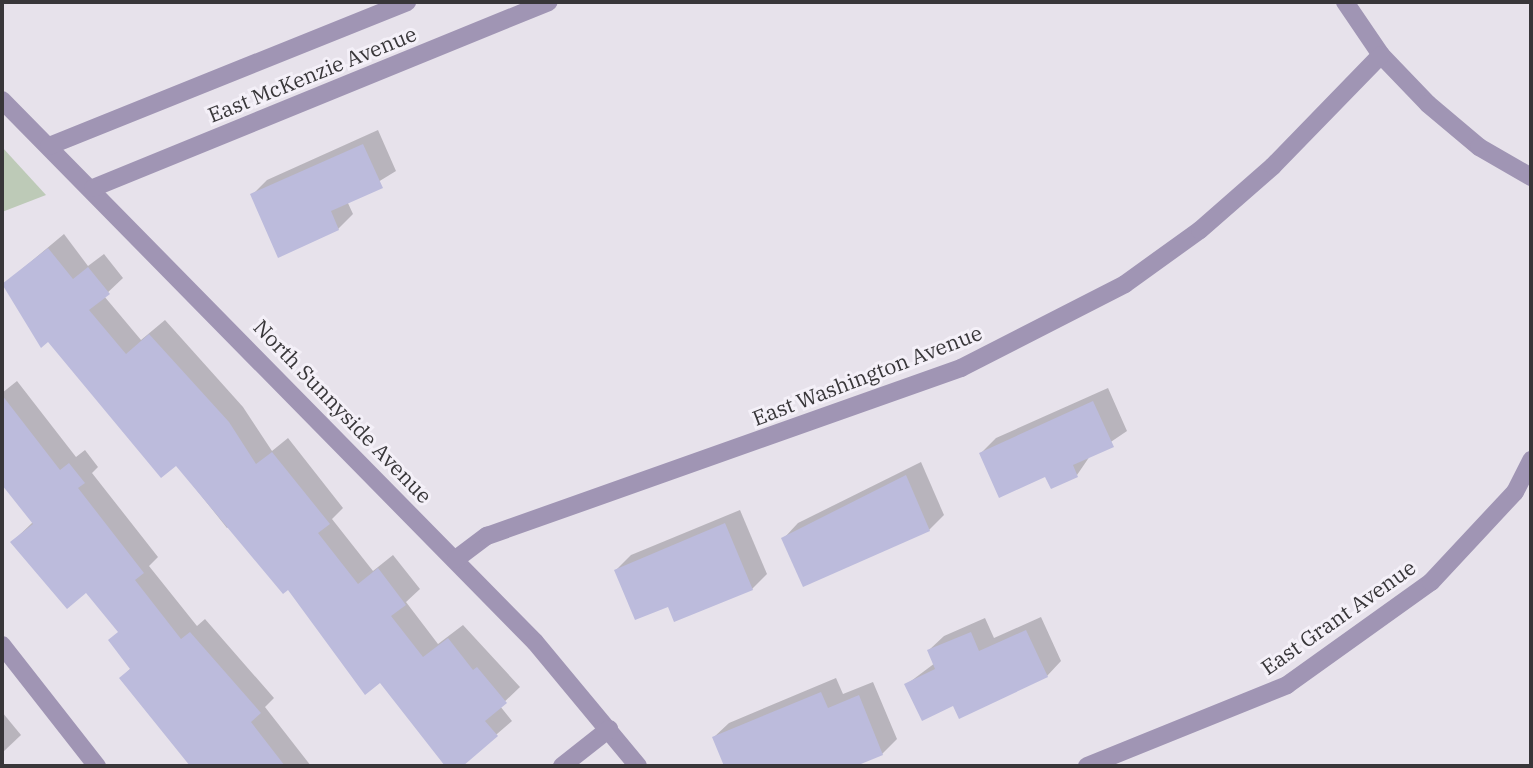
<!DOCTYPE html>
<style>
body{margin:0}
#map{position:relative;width:1533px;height:768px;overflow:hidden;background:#e7e2eb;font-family:"IBM Plex Serif",serif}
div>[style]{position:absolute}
.green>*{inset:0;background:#bdcab7}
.shadow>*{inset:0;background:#0003}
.building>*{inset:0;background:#bcbbdc}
.minor>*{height:18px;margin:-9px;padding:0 9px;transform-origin:9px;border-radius:9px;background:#a095b4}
span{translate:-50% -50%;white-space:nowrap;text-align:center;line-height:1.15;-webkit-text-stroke:6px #f4f0f8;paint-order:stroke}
.street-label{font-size:21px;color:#383639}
.frame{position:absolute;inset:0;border:4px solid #383639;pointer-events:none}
</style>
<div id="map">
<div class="green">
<i style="clip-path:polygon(2px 147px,46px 195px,2px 212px)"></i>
</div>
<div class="shadow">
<i style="clip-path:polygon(378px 130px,396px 171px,347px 201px,353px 214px,338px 229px,252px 195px,267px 180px)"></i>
<i style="clip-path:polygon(64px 234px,88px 266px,104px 254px,123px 278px,104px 296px,141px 340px,165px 320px,243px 407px,272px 451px,288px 438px,343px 508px,332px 519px,373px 571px,393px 555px,420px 589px,406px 602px,438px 644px,463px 625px,520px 687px,500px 706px,512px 721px,460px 766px,448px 766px,381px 680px,232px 525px,227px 528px,176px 464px,3px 285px)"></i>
<i style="clip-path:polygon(17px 381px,76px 457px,85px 450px,98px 467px,92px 473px,158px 557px,149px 566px,197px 626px,205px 619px,274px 698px,265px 707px,311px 766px,192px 766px,121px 678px,131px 668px,119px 631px,87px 591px,12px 542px,33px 522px,2px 482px,2px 393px)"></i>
<i style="clip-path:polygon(1108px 388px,1127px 431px,1090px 456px,1077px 475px,1046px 475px,981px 453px,996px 438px)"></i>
<i style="clip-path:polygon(921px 462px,944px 515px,929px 530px,784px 538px,798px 523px)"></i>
<i style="clip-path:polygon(740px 510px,767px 574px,752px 589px,669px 604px,616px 570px,631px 555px)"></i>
<i style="clip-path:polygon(1041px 617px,1061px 661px,1047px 676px,954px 704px,907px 684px,935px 663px,929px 650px,944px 636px,985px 618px,994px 638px)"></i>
<i style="clip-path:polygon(836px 678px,843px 694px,873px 682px,897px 739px,882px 754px,850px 766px,743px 766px,714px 737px,729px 723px)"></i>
<i style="clip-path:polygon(2px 712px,21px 735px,2px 753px)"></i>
</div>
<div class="building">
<i style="clip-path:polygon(363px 144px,383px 188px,331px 211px,339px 230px,278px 258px,250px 194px)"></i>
<i style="clip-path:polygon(48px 248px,73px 279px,88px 267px,110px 294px,89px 310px,126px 354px,149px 334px,229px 422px,256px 464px,272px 452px,330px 524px,318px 533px,358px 584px,378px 568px,406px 605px,391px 616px,423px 657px,448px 638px,473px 670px,477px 667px,507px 703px,485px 721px,498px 736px,463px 766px,445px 766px,380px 683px,365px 695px,288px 590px,283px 594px,176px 466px,161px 478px,48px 342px,41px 348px,2px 284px)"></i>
<i style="clip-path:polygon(2px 395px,60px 470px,69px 463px,85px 483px,78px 488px,144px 573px,135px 580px,181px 639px,190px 632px,261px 713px,251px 722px,285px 766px,190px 766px,119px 678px,130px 669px,108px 640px,118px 632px,86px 593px,67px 609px,10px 542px,33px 524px,2px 485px)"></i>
<i style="clip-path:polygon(1093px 401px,1114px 447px,1073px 465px,1078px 477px,1051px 489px,1045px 477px,999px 498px,979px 453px)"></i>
<i style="clip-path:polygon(906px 475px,930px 531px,803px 587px,781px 538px)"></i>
<i style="clip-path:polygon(725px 523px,753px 590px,674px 622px,668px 607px,635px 620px,614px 570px)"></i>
<i style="clip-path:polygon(1026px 630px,1048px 677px,959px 719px,953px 706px,922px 721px,904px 684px,935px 669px,927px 650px,971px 632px,979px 651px)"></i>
<i style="clip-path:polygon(821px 692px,828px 708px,859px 695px,883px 755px,856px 766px,724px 766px,712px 737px)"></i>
</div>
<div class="minor">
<i style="left:1345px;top:2px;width:64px;rotate:55.8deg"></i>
<i style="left:1381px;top:55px;width:68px;rotate:46.2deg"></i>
<i style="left:1428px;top:104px;width:67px;rotate:40.1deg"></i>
<i style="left:1479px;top:147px;width:60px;rotate:30deg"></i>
<i style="left:2px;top:100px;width:760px;rotate:45.48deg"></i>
<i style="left:535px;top:642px;width:161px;rotate:50.3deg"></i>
<i style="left:49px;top:146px;width:386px;rotate:-21.9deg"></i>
<i style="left:93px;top:188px;width:492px;rotate:-22.2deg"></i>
<i style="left:456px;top:559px;width:39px;rotate:-37deg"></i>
<i style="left:487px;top:536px;width:503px;rotate:-19.52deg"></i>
<i style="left:961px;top:368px;width:184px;rotate:-27.1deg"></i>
<i style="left:1125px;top:284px;width:92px;rotate:-35.8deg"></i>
<i style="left:1200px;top:230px;width:97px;rotate:-41.2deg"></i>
<i style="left:1273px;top:166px;width:155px;rotate:-45.8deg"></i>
<i style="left:2px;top:645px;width:154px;rotate:51.9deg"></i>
<i style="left:562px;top:766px;width:60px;rotate:-38.2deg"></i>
<i style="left:1087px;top:766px;width:216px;rotate:-22deg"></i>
<i style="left:1287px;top:685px;width:177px;rotate:-35.6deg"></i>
<i style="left:1431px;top:582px;width:123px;rotate:-47deg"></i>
<i style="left:1515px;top:492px;width:36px;rotate:-63deg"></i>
</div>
<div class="street-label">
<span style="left:312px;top:74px;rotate:-22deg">East McKenzie Avenue</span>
<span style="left:867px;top:375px;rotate:-21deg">East Washington Avenue</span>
<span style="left:343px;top:411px;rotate:46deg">North Sunnyside Avenue</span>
<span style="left:1338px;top:617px;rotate:-35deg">East Grant Avenue</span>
</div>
<div class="frame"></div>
</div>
